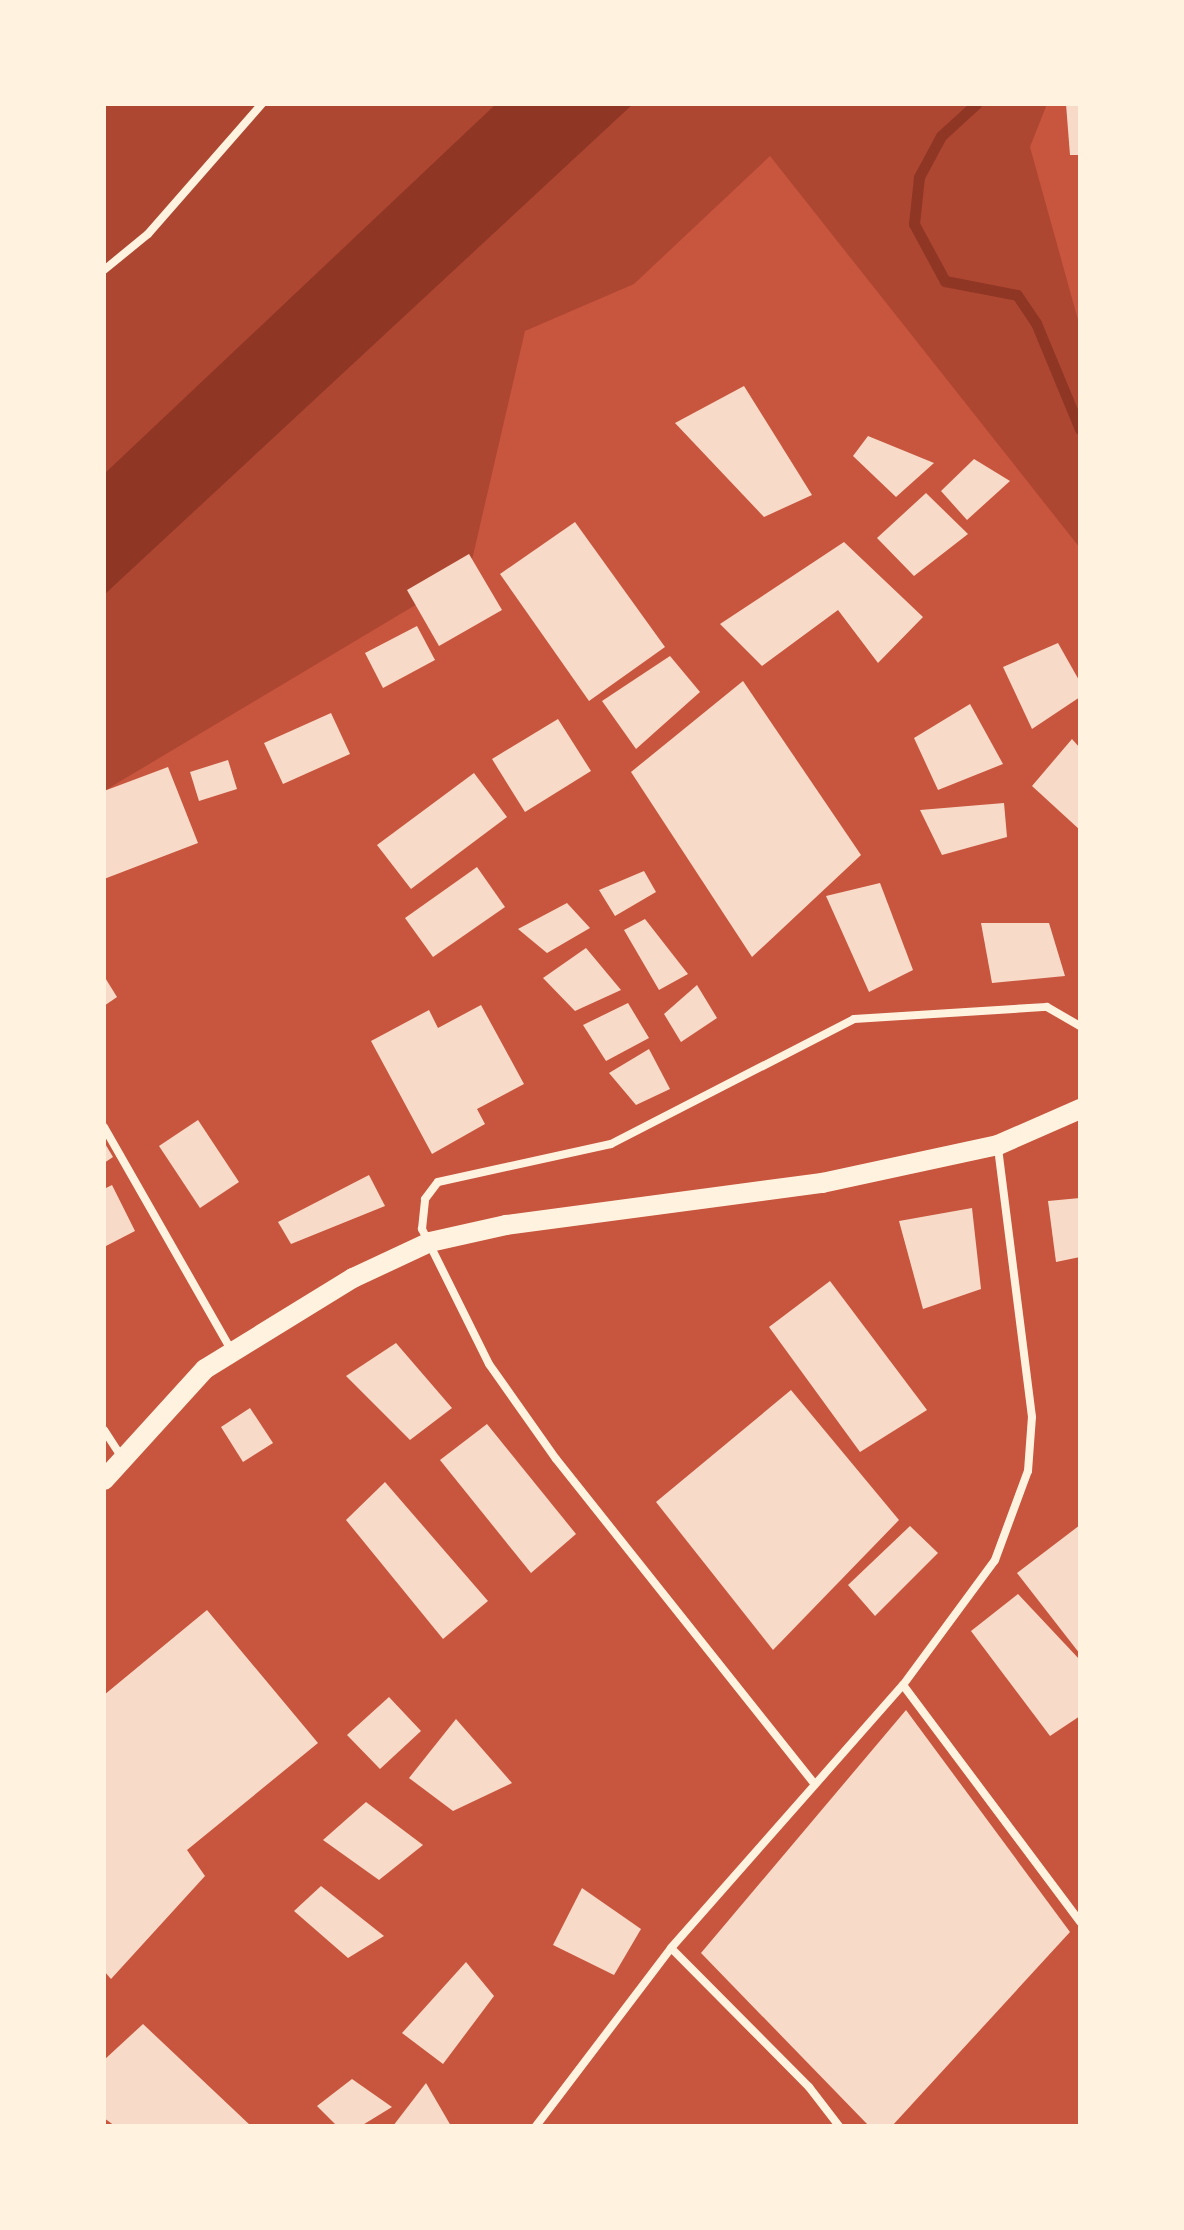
<!DOCTYPE html>
<style>
body{margin:0}
#map{position:relative;width:1184px;height:2230px;overflow:hidden;background:#c8553d;font-family:"Fira Sans Condensed",sans-serif}
div>[style]{position:absolute}
.green>*{inset:0;background:#ae4732}
.water>*{inset:0;background:#8f3625}
.stream>*{height:11px;margin:-5.5px;padding:0 5.5px;transform-origin:5.5px;border-radius:5.5px;background:#8f3625}
.building>*{inset:0;background:#f7dbc8}
.minor>*{height:8px;margin:-4px;padding:0 4px;transform-origin:4px;border-radius:4px;background:#fff3e0}
.primary>*{height:20px;margin:-10px;padding:0 10px;transform-origin:10px;border-radius:10px;background:#fff3e0}
span{translate:-50% -50%;white-space:nowrap;text-align:center;line-height:1.15;-webkit-text-stroke:8px #fff3e0;paint-order:stroke}
.frame{position:absolute;inset:0;border:106px solid #fff3e0;pointer-events:none}
</style>
<div id="map">
<div class="green">
<i style="clip-path:polygon(104px 104px,1047px 104px,1030px 147px,1080px 327px,1080px 548px,770px 156px,634px 284px,525px 331px,469px 573px,104px 791px)"></i>
</div>
<div class="water">
<i style="clip-path:polygon(496px 104px,633px 104px,104px 595px,104px 474px)"></i>
</div>
<div class="stream">
<i style="left:976px;top:104px;width:47px;rotate:137.6deg"></i>
<i style="left:941px;top:136px;width:47px;rotate:118.2deg"></i>
<i style="left:919px;top:177px;width:47px;rotate:96.1deg"></i>
<i style="left:914px;top:224px;width:65px;rotate:61.5deg"></i>
<i style="left:945px;top:281px;width:73px;rotate:11deg"></i>
<i style="left:1017px;top:295px;width:34px;rotate:56deg"></i>
<i style="left:1036px;top:323px;width:115px;rotate:67.5deg"></i>
</div>
<div class="building">
<i style="clip-path:polygon(1066px 104px,1080px 104px,1080px 155px,1070px 155px)"></i>
<i style="clip-path:polygon(744px 386px,812px 495px,764px 517px,675px 423px)"></i>
<i style="clip-path:polygon(868px 436px,934px 463px,896px 497px,853px 456px)"></i>
<i style="clip-path:polygon(974px 459px,1010px 481px,967px 520px,941px 491px)"></i>
<i style="clip-path:polygon(926px 493px,968px 534px,914px 576px,877px 538px)"></i>
<i style="clip-path:polygon(575px 522px,665px 647px,589px 701px,500px 574px)"></i>
<i style="clip-path:polygon(844px 542px,923px 617px,878px 663px,838px 610px,762px 666px,720px 624px)"></i>
<i style="clip-path:polygon(469px 554px,502px 610px,439px 646px,407px 590px)"></i>
<i style="clip-path:polygon(417px 626px,435px 660px,383px 688px,365px 653px)"></i>
<i style="clip-path:polygon(1058px 643px,1080px 682px,1080px 697px,1032px 729px,1003px 667px)"></i>
<i style="clip-path:polygon(670px 656px,700px 692px,636px 749px,602px 701px)"></i>
<i style="clip-path:polygon(743px 681px,861px 855px,752px 957px,631px 772px)"></i>
<i style="clip-path:polygon(970px 704px,1003px 764px,938px 790px,914px 738px)"></i>
<i style="clip-path:polygon(331px 713px,350px 754px,283px 784px,264px 743px)"></i>
<i style="clip-path:polygon(558px 719px,591px 771px,525px 812px,492px 759px)"></i>
<i style="clip-path:polygon(1072px 739px,1080px 748px,1080px 830px,1032px 786px)"></i>
<i style="clip-path:polygon(228px 760px,237px 789px,199px 801px,190px 772px)"></i>
<i style="clip-path:polygon(168px 767px,198px 843px,104px 879px,104px 791px)"></i>
<i style="clip-path:polygon(474px 773px,507px 817px,411px 889px,377px 845px)"></i>
<i style="clip-path:polygon(1004px 803px,1007px 837px,942px 855px,920px 810px)"></i>
<i style="clip-path:polygon(477px 867px,505px 907px,433px 957px,405px 918px)"></i>
<i style="clip-path:polygon(644px 871px,656px 892px,615px 916px,599px 890px)"></i>
<i style="clip-path:polygon(880px 883px,913px 970px,869px 992px,826px 896px)"></i>
<i style="clip-path:polygon(567px 903px,590px 928px,547px 953px,518px 929px)"></i>
<i style="clip-path:polygon(645px 919px,688px 974px,659px 990px,624px 930px)"></i>
<i style="clip-path:polygon(981px 923px,1049px 923px,1065px 976px,992px 983px)"></i>
<i style="clip-path:polygon(586px 948px,621px 990px,575px 1011px,543px 978px)"></i>
<i style="clip-path:polygon(104px 976px,117px 997px,104px 1006px)"></i>
<i style="clip-path:polygon(697px 985px,717px 1018px,681px 1042px,664px 1014px)"></i>
<i style="clip-path:polygon(628px 1003px,649px 1038px,606px 1061px,583px 1025px)"></i>
<i style="clip-path:polygon(481px 1005px,524px 1084px,477px 1109px,485px 1124px,432px 1154px,371px 1041px,429px 1010px,438px 1028px)"></i>
<i style="clip-path:polygon(649px 1049px,670px 1089px,636px 1105px,609px 1073px)"></i>
<i style="clip-path:polygon(198px 1120px,239px 1182px,200px 1208px,159px 1146px)"></i>
<i style="clip-path:polygon(104px 1142px,113px 1157px,104px 1163px)"></i>
<i style="clip-path:polygon(369px 1175px,385px 1206px,291px 1244px,278px 1222px)"></i>
<i style="clip-path:polygon(112px 1185px,135px 1231px,106px 1246px,104px 1189px)"></i>
<i style="clip-path:polygon(1080px 1198px,1080px 1257px,1056px 1262px,1048px 1201px)"></i>
<i style="clip-path:polygon(972px 1208px,981px 1289px,923px 1309px,899px 1221px)"></i>
<i style="clip-path:polygon(830px 1281px,927px 1410px,860px 1452px,769px 1327px)"></i>
<i style="clip-path:polygon(396px 1343px,452px 1408px,410px 1440px,346px 1376px)"></i>
<i style="clip-path:polygon(791px 1390px,899px 1520px,773px 1650px,656px 1502px)"></i>
<i style="clip-path:polygon(250px 1408px,273px 1443px,243px 1462px,221px 1427px)"></i>
<i style="clip-path:polygon(487px 1424px,576px 1534px,531px 1573px,440px 1460px)"></i>
<i style="clip-path:polygon(385px 1482px,488px 1601px,443px 1639px,346px 1520px)"></i>
<i style="clip-path:polygon(1080px 1525px,1080px 1654px,1017px 1573px)"></i>
<i style="clip-path:polygon(910px 1526px,938px 1553px,875px 1616px,848px 1585px)"></i>
<i style="clip-path:polygon(1018px 1594px,1080px 1660px,1080px 1716px,1050px 1736px,971px 1631px)"></i>
<i style="clip-path:polygon(207px 1610px,318px 1743px,187px 1850px,205px 1876px,111px 1979px,104px 1971px,104px 1695px)"></i>
<i style="clip-path:polygon(389px 1697px,421px 1731px,380px 1769px,347px 1735px)"></i>
<i style="clip-path:polygon(906px 1710px,1070px 1932px,892px 2126px,869px 2126px,701px 1953px)"></i>
<i style="clip-path:polygon(456px 1719px,512px 1783px,453px 1811px,409px 1778px)"></i>
<i style="clip-path:polygon(366px 1802px,423px 1845px,379px 1880px,323px 1840px)"></i>
<i style="clip-path:polygon(321px 1886px,384px 1936px,348px 1958px,294px 1911px)"></i>
<i style="clip-path:polygon(582px 1888px,641px 1929px,614px 1975px,553px 1945px)"></i>
<i style="clip-path:polygon(466px 1962px,494px 1996px,443px 2064px,402px 2033px)"></i>
<i style="clip-path:polygon(143px 2024px,251px 2126px,115px 2126px,104px 2118px,104px 2060px)"></i>
<i style="clip-path:polygon(352px 2079px,392px 2107px,361px 2126px,337px 2126px,317px 2106px)"></i>
<i style="clip-path:polygon(426px 2083px,451px 2126px,393px 2126px)"></i>
</div>
<div class="minor">
<i style="left:104px;top:270px;width:57px;rotate:-39.3deg"></i>
<i style="left:148px;top:234px;width:173px;rotate:-48.8deg"></i>
<i style="left:104px;top:1127px;width:257px;rotate:60.3deg"></i>
<i style="left:104px;top:1430px;width:33px;rotate:57deg"></i>
<i style="left:903px;top:1685px;width:296px;rotate:53.2deg"></i>
<i style="left:813px;top:1782px;width:413px;rotate:-128.5deg"></i>
<i style="left:556px;top:1459px;width:116px;rotate:-125.2deg"></i>
<i style="left:489px;top:1364px;width:151px;rotate:-116.4deg"></i>
<i style="left:422px;top:1229px;width:30px;rotate:-84deg"></i>
<i style="left:425px;top:1199px;width:21px;rotate:-53deg"></i>
<i style="left:438px;top:1182px;width:177px;rotate:-12.4deg"></i>
<i style="left:611px;top:1144px;width:273px;rotate:-27.2deg"></i>
<i style="left:854px;top:1019px;width:193px;rotate:-3.6deg"></i>
<i style="left:1047px;top:1007px;width:38px;rotate:30deg"></i>
<i style="left:671px;top:1948px;width:196px;rotate:45.2deg"></i>
<i style="left:809px;top:2087px;width:49px;rotate:52.4deg"></i>
<i style="left:536px;top:2126px;width:223px;rotate:-52.8deg"></i>
<i style="left:671px;top:1948px;width:351px;rotate:-48.6deg"></i>
<i style="left:903px;top:1685px;width:155px;rotate:-53.6deg"></i>
<i style="left:995px;top:1560px;width:95px;rotate:-69.7deg"></i>
<i style="left:1028px;top:1471px;width:54px;rotate:-85.8deg"></i>
<i style="left:1032px;top:1417px;width:273px;rotate:-97.2deg"></i>
</div>
<div class="primary">
<i style="left:104px;top:1480px;width:150px;rotate:-47.7deg"></i>
<i style="left:205px;top:1369px;width:174px;rotate:-31.6deg"></i>
<i style="left:353px;top:1278px;width:85px;rotate:-25.1deg"></i>
<i style="left:430px;top:1242px;width:78px;rotate:-12.6deg"></i>
<i style="left:506px;top:1225px;width:319px;rotate:-7.6deg"></i>
<i style="left:822px;top:1183px;width:180px;rotate:-12.2deg"></i>
<i style="left:998px;top:1145px;width:90px;rotate:-23.7deg"></i>
</div>
<div class="frame"></div>
</div>
